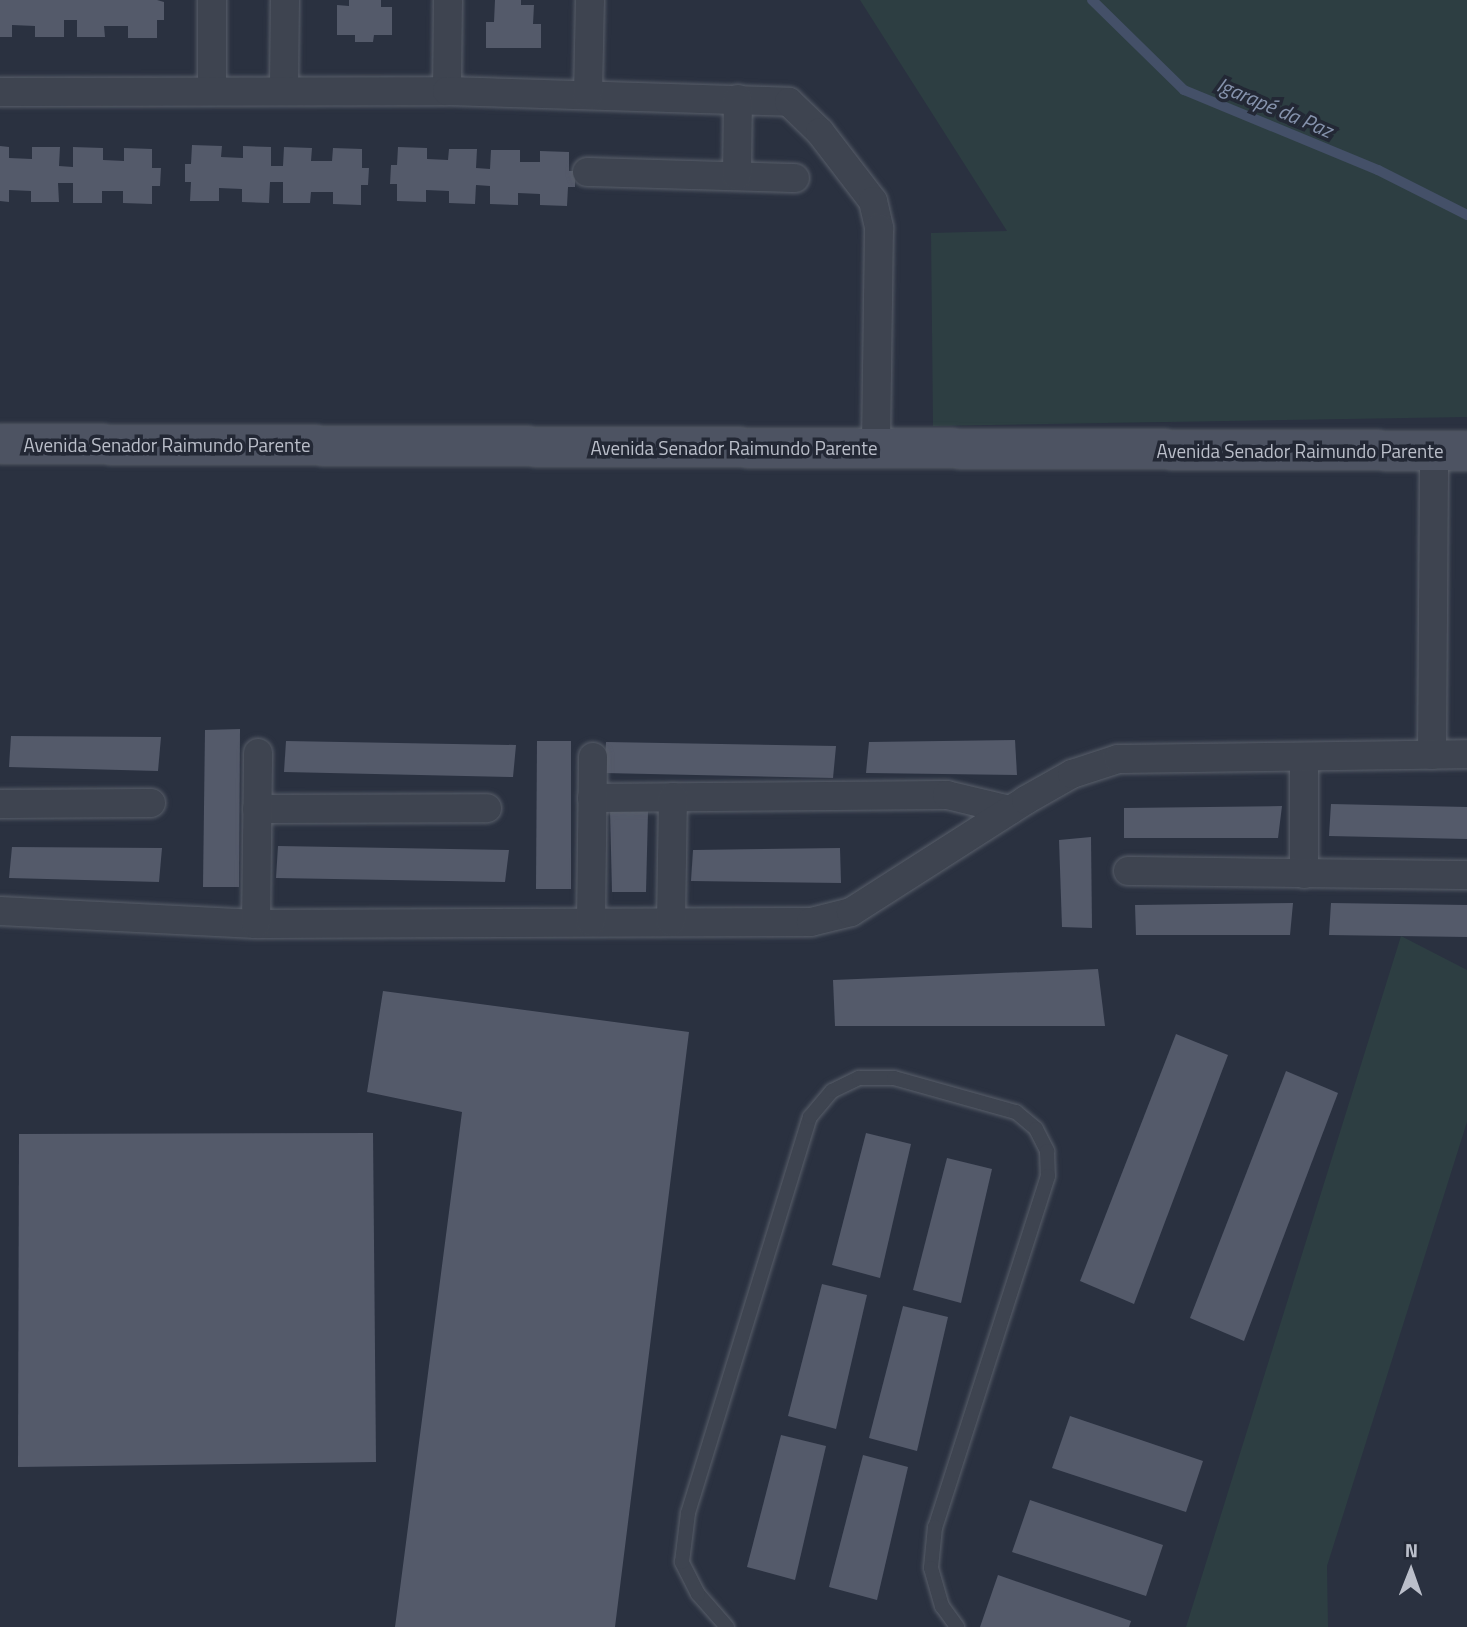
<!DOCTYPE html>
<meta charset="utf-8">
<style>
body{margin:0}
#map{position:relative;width:1467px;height:1627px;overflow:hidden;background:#2a3140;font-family:"Titillium Web",sans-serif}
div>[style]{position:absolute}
.green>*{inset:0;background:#2d3e42}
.stream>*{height:10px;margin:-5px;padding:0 5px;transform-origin:5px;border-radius:5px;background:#445068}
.building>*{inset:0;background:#545a6a}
.roads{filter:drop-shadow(0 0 2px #595f6a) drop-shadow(0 0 2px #595f6a)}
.lane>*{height:14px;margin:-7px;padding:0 7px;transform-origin:7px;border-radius:7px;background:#3e4450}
.street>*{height:28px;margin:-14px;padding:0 14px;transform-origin:14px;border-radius:14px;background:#3e4450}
.secondary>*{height:38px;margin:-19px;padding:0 19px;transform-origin:19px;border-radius:19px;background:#4d5362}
span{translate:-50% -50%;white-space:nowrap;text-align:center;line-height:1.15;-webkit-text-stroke:7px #232835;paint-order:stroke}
.street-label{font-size:19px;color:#bbbfca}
.water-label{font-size:21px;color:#8693ad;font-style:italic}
.north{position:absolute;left:1376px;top:1536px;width:70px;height:70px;-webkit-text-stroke:5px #232835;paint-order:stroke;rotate:1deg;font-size:19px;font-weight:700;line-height:28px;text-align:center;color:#bbbfca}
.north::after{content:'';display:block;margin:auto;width:24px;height:32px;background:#bbbfca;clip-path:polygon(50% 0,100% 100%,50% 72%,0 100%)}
</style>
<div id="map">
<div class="green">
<i style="clip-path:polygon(860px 0,1467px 0,1467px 417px,933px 426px,931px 233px,1007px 231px)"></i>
<i style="clip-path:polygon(1401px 936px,1467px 970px,1467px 1122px,1327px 1566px,1328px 1627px,1186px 1627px)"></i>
</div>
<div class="stream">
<i style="left:1092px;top:0;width:129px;rotate:44.4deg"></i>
<i style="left:1184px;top:90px;width:210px;rotate:22.4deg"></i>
<i style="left:1378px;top:170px;width:100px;rotate:26.8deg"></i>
</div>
<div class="building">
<i style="clip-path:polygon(0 0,157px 0,164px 2px,164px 20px,157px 20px,157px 38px,128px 38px,128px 26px,104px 26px,105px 37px,77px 37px,77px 20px,64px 20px,64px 37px,35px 37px,35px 26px,12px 25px,12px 37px,0 37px)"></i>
<i style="clip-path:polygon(349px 0,381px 0,381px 7px,392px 7px,392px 35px,374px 35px,373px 42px,355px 42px,355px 35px,337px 35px,337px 5px,349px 6px)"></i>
<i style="clip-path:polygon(495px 0,521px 0,521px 5px,534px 5px,533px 24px,541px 24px,541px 48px,486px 48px,486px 22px,494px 22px)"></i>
<i style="clip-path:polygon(192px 145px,222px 146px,221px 157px,243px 158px,243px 146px,271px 147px,271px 166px,283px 166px,284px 147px,312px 148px,311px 161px,332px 161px,333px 148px,362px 149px,362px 168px,369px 168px,368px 185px,361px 185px,361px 205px,333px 204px,333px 192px,311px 192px,310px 203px,283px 203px,283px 182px,270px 182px,269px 203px,242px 202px,242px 189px,219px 188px,219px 201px,190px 201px,191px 182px,185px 182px,185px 164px,191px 164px)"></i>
<i style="clip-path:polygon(0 146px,9px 147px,9px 158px,32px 159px,32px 147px,60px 147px,59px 166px,73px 167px,73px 147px,103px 148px,103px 160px,124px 161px,124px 148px,152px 149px,152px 168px,161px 168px,160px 186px,152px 186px,152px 204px,123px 203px,123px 191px,102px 191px,102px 203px,73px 203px,73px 183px,58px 183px,59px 202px,31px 202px,31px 191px,9px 190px,9px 202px,0 201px)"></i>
<i style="clip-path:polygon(398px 147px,427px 148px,427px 159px,448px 160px,449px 149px,477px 149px,476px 168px,490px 169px,491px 150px,520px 150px,520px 162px,540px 162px,540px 151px,569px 152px,569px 171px,575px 171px,575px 187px,568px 187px,567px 206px,540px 205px,540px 194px,518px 193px,518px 205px,490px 204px,490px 186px,476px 185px,475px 204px,449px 203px,449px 191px,426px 190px,426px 202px,397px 201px,397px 184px,390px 184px,391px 165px,397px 165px)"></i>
<i style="clip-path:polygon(240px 729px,239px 887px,203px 887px,205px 730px)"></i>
<i style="clip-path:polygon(11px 736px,161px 737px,158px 771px,9px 767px)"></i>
<i style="clip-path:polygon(1015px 740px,1017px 775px,866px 773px,869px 742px)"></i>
<i style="clip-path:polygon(286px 741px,516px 745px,513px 777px,284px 772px)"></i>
<i style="clip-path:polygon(537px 741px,571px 741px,571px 889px,536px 889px)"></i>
<i style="clip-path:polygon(606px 742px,836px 746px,833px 778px,604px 773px)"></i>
<i style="clip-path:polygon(1331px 804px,1467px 807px,1467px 839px,1329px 836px)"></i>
<i style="clip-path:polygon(1282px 806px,1278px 838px,1124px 838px,1124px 808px)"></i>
<i style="clip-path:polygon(610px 809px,648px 811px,646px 892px,612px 892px)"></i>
<i style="clip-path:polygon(1091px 837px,1092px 928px,1062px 927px,1059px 840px)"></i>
<i style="clip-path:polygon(278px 846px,509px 850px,505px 882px,276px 878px)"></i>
<i style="clip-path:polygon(12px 847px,162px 848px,159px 882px,9px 878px)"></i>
<i style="clip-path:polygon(840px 848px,841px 883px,691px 881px,693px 850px)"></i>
<i style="clip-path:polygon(1293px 903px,1290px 935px,1136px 935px,1135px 905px)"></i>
<i style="clip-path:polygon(1331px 903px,1467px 905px,1467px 937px,1329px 935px)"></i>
<i style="clip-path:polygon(1098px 969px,1105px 1026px,835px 1026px,833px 980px)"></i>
<i style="clip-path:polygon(383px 991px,689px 1032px,615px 1627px,395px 1627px,462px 1112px,367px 1092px)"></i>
<i style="clip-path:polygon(1176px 1034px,1228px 1055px,1134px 1304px,1080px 1281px)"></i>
<i style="clip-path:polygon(1286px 1071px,1338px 1093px,1244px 1341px,1190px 1318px)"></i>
<i style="clip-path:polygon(373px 1133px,376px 1462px,18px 1467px,19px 1134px)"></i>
<i style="clip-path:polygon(866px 1133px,911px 1144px,880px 1278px,832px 1265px)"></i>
<i style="clip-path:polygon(947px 1158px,992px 1169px,961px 1303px,913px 1290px)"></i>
<i style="clip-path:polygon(822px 1284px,867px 1295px,836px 1429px,788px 1416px)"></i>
<i style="clip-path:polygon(903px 1306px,948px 1317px,917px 1451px,869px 1438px)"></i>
<i style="clip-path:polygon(1070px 1416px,1203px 1461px,1186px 1512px,1052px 1468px)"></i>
<i style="clip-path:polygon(781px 1435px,826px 1446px,795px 1580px,747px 1567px)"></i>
<i style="clip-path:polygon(863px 1455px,908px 1467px,877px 1600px,829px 1587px)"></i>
<i style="clip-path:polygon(1030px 1500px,1163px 1545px,1146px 1596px,1012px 1552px)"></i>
<i style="clip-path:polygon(998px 1575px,1131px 1621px,1129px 1627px,980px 1627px)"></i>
</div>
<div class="roads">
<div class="lane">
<i style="left:727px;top:1627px;width:44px;rotate:-131.3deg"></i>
<i style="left:698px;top:1594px;width:36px;rotate:-117deg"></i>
<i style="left:682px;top:1562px;width:49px;rotate:-83deg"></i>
<i style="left:688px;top:1513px;width:414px;rotate:-72.9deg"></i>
<i style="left:810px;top:1117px;width:34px;rotate:-50deg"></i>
<i style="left:832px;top:1091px;width:30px;rotate:-26deg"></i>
<i style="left:859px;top:1078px;width:35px"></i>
<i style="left:894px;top:1078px;width:127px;rotate:15.6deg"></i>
<i style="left:1016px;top:1112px;width:26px;rotate:40deg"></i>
<i style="left:1036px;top:1129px;width:25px;rotate:63deg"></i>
<i style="left:1047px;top:1151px;width:25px;rotate:88deg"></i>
<i style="left:1048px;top:1176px;width:369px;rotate:107.8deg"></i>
<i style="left:935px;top:1527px;width:41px;rotate:95.6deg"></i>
<i style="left:931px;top:1568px;width:40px;rotate:74deg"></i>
<i style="left:942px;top:1606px;width:26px;rotate:54deg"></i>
</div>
<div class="street">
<i style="left:212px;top:89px;width:89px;rotate:-90deg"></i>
<i style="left:284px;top:89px;width:89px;rotate:-89.4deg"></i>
<i style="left:447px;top:91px;width:91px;rotate:-89.4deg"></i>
<i style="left:0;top:92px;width:447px;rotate:-0.1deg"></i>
<i style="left:447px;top:91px;width:342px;rotate:1.8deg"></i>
<i style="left:789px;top:102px;width:43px;rotate:44.1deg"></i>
<i style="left:820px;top:132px;width:87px;rotate:52.5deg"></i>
<i style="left:873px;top:201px;width:28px;rotate:77deg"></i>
<i style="left:879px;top:228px;width:221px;rotate:90.8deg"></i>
<i style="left:588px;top:94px;width:94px;rotate:-88.8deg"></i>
<i style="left:587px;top:172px;width:208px;rotate:1.7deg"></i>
<i style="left:737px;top:176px;width:77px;rotate:-89.3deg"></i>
<i style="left:1432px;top:755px;width:304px;rotate:-89.6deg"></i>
<i style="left:1304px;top:757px;width:117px;rotate:90deg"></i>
<i style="left:592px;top:798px;width:355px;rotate:-0.5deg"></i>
<i style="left:947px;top:795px;width:65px;rotate:13.4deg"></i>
<i style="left:0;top:804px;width:151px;rotate:-0.4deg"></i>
<i style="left:257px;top:809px;width:230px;rotate:-0.2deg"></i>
<i style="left:1128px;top:871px;width:339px;rotate:0.7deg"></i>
<i style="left:0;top:911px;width:256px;rotate:2.9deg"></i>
<i style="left:256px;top:924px;width:555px;rotate:-0.21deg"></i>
<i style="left:811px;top:922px;width:41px;rotate:-14deg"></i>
<i style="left:851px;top:912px;width:208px;rotate:-32.6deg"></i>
<i style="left:1026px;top:800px;width:53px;rotate:-29.5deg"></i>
<i style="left:1072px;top:774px;width:48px;rotate:-18.1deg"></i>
<i style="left:1118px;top:759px;width:349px;rotate:-0.8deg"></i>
<i style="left:591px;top:922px;width:165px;rotate:-89.3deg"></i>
<i style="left:671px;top:922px;width:125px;rotate:-89.1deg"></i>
<i style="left:256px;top:924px;width:171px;rotate:-89.3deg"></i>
</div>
<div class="secondary">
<i style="left:0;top:444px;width:1467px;rotate:0.27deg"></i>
</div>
</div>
<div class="street-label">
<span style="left:167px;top:445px">Avenida Senador Raimundo Parente</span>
<span style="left:734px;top:448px">Avenida Senador Raimundo Parente</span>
<span style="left:1300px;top:451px">Avenida Senador Raimundo Parente</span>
</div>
<div class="water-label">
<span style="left:1275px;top:107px;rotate:23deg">Igarapé da Paz</span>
</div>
<div class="north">N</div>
</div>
